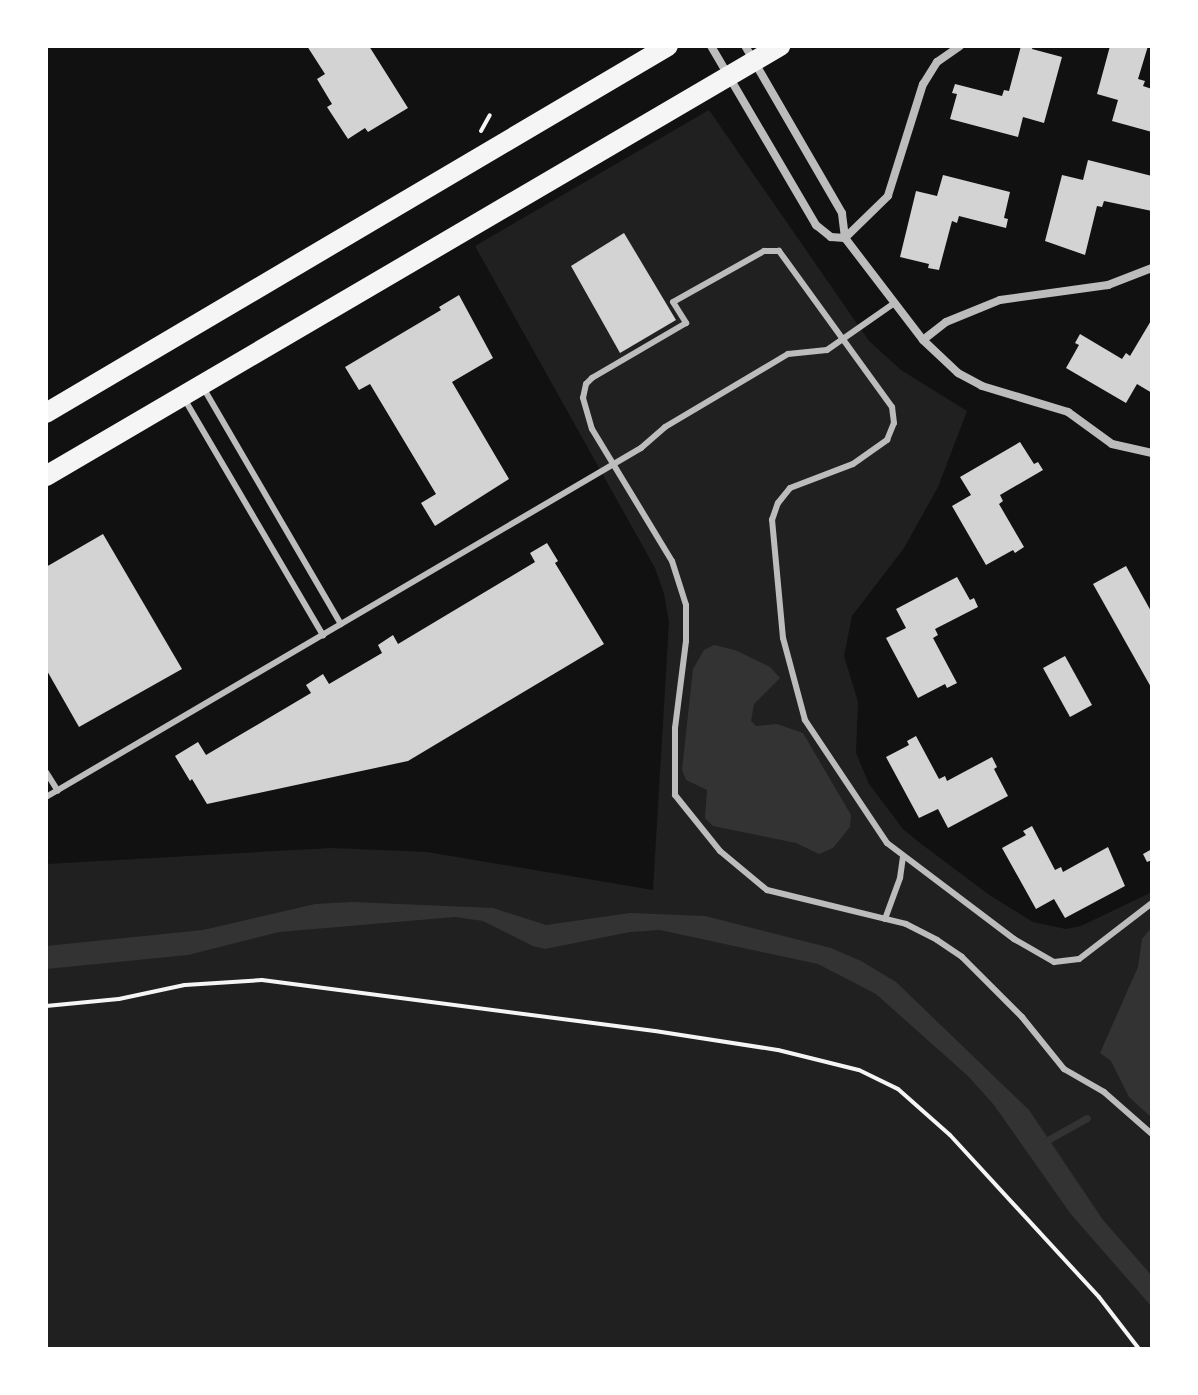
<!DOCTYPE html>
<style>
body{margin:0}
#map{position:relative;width:1198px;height:1395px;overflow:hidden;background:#111;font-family:Quicksand,sans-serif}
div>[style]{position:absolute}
.green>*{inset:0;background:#202020}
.water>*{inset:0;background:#333}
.stream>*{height:7px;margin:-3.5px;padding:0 3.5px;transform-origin:3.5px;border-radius:3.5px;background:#333}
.building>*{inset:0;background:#d3d3d3}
.path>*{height:4px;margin:-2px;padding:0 2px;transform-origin:2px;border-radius:2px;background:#f5f5f5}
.service>*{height:6px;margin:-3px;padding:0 3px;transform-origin:3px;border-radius:3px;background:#bcbcbc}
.minor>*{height:8px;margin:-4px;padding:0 4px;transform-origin:4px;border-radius:4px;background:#bcbcbc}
.primary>*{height:20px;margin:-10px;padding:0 10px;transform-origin:10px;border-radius:10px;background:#f5f5f5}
span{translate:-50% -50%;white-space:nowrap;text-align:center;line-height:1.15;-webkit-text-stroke:6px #fff;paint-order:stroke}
.frame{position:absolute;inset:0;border:48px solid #fff;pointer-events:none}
</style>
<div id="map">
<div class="green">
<i style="clip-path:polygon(709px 110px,869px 341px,901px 370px,967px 411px,938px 487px,904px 548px,852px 616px,844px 656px,858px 702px,856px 753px,869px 784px,903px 829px,920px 843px,988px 894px,1033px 922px,1066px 929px,1081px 926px,1152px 892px,1152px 1349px,46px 1349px,46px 864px,331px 848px,427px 852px,653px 890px,669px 622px,664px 594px,655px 568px,475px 246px)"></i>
</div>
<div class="water">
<i style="clip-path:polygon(714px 645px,735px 650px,770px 667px,780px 678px,754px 704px,751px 721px,756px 726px,777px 724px,803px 733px,851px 815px,850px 827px,833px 848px,819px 854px,796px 843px,713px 826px,705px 818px,707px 790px,686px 780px,682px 770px,693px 669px,704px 650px)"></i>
<i style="clip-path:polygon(352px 902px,493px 908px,546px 925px,630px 913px,705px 916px,831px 948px,861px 961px,896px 982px,1029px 1110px,1103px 1220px,1152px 1276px,1152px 1307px,1070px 1213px,994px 1105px,968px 1076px,876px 994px,818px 964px,660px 930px,630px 932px,545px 949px,533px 946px,483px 921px,455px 917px,279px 932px,188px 955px,46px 969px,46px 946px,203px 930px,315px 904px)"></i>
<i style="clip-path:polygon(1152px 927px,1152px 1118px,1129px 1097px,1111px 1061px,1100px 1053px,1138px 967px,1142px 939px)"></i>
</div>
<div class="stream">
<i style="left:1044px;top:1142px;width:49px;rotate:-29.2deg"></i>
</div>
<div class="building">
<i style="clip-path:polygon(307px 46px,369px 46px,408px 108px,368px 132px,365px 128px,348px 139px,327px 107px,332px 104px,317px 79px,325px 74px)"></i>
<i style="clip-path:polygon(1021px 46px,1033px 46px,1032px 49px,1062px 57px,1044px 123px,1023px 117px,1018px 137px,950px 119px,957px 94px,952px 93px,955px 84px,1002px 96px,1004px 90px,1009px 91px)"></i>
<i style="clip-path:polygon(1110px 46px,1148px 46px,1138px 79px,1145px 81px,1143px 86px,1152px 89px,1152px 132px,1112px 121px,1118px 100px,1097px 94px)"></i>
<i style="clip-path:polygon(1088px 160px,1152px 176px,1152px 211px,1104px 201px,1102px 207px,1097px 206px,1085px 255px,1045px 241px,1062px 175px,1083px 180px)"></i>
<i style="clip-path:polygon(943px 175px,1010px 192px,1004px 218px,1008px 219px,1006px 228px,959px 216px,957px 223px,952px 221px,939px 270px,928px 268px,929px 264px,900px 257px,916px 191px,937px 196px)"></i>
<i style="clip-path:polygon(624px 233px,676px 320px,620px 353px,571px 266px)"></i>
<i style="clip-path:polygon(459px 295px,493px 358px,452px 382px,509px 479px,435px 526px,421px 503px,436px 494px,370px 384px,359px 390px,345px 367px,441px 310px,439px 307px)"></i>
<i style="clip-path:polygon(1152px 319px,1152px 393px,1137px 384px,1126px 403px,1066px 368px,1079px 345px,1075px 343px,1080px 334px,1122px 359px,1126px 353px,1130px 356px)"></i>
<i style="clip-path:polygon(1020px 442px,1034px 464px,1038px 462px,1043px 470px,1000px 495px,1003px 501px,999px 504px,1024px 547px,1015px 553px,1013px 550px,986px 565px,952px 506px,971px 495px,960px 477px)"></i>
<i style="clip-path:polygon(103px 534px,182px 669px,79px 727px,46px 669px,46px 567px)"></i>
<i style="clip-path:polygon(547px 543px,558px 561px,555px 563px,604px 644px,408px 761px,207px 804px,192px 779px,190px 781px,175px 756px,198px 742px,206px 755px,311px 693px,306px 685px,323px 674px,329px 684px,382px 653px,378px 645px,393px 635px,398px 644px,535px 562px,530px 553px)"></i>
<i style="clip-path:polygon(1126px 566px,1152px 613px,1152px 689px,1093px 584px)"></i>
<i style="clip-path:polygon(957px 577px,970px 600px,974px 598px,978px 607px,935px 629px,938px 635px,933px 638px,957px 683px,947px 688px,945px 684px,918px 698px,886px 638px,906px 628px,896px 609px)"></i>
<i style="clip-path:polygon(1065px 656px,1092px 705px,1070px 717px,1043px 668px)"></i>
<i style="clip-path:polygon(916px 736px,939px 779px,945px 776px,947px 781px,992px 757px,997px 767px,994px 769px,1008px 796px,948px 828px,938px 809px,919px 818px,886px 757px,909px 745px,907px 741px)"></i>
<i style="clip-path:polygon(1032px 826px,1055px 870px,1061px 867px,1063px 872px,1108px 847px,1125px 886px,1065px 918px,1054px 899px,1036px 909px,1002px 848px,1026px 835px,1023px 831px)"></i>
<i style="clip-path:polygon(1152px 849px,1152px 860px,1147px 862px,1143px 854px)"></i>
</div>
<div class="path">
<i style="left:481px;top:131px;width:18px;rotate:-61deg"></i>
<i style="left:46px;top:1006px;width:73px;rotate:-5.5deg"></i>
<i style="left:119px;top:999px;width:67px;rotate:-12deg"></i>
<i style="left:185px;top:985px;width:77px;rotate:-3.7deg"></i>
<i style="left:262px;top:980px;width:396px;rotate:7.4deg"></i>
<i style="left:655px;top:1031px;width:124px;rotate:8.8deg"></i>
<i style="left:778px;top:1050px;width:83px;rotate:13.9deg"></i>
<i style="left:859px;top:1070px;width:43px;rotate:26deg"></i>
<i style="left:898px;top:1089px;width:69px;rotate:41.5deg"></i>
<i style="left:950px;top:1135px;width:220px;rotate:47.4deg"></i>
<i style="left:1099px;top:1297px;width:66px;rotate:52.4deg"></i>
</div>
<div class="service">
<i style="left:204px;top:389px;width:272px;rotate:59.8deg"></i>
<i style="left:185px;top:400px;width:273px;rotate:59.6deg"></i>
<i style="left:46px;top:772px;width:22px;rotate:58deg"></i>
<i style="left:46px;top:797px;width:690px;rotate:-30.39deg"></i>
<i style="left:641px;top:448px;width:32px;rotate:-41deg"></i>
<i style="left:665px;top:427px;width:143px;rotate:-30.7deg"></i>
<i style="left:788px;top:354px;width:39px;rotate:-6deg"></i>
<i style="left:827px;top:350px;width:80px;rotate:-34.9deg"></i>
<i style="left:1152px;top:903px;width:92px;rotate:142.5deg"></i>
<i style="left:1079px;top:959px;width:25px;rotate:173deg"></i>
<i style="left:1054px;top:962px;width:46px;rotate:-150.1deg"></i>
<i style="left:1014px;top:939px;width:159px;rotate:-142.9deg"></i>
<i style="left:887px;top:843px;width:148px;rotate:-123.7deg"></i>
<i style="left:805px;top:720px;width:85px;rotate:-105deg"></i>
<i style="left:783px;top:638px;width:119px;rotate:-95.3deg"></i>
<i style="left:772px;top:520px;width:18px;rotate:-71deg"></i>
<i style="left:778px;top:503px;width:19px;rotate:-51deg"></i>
<i style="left:790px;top:488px;width:67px;rotate:-20.9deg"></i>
<i style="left:853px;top:464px;width:42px;rotate:-35.2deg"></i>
<i style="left:887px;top:440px;width:18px;rotate:-68deg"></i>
<i style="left:894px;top:423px;width:16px;rotate:-97deg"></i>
<i style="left:892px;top:407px;width:193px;rotate:-125.9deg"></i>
<i style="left:779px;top:251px;width:15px;rotate:180deg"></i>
<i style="left:764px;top:251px;width:104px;rotate:150.7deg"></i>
<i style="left:673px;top:302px;width:25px;rotate:58deg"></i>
<i style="left:686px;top:323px;width:109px;rotate:149.7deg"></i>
<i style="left:592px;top:378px;width:8px;rotate:135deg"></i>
<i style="left:586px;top:384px;width:14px;rotate:102deg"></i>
<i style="left:583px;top:398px;width:32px;rotate:74deg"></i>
<i style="left:592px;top:429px;width:154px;rotate:58.8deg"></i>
<i style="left:672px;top:561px;width:46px;rotate:72.3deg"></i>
<i style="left:686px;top:605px;width:36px;rotate:90deg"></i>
<i style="left:686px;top:641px;width:88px;rotate:97.2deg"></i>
<i style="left:675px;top:728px;width:67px;rotate:90deg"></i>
<i style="left:675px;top:795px;width:72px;rotate:51.2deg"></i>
<i style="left:720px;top:851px;width:61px;rotate:39.7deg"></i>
<i style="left:767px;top:890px;width:143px;rotate:13.7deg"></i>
<i style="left:906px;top:924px;width:35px;rotate:27deg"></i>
<i style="left:937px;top:940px;width:30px;rotate:34deg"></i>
<i style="left:962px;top:957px;width:85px;rotate:45deg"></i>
<i style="left:1022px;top:1017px;width:67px;rotate:51.1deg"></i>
<i style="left:1064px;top:1069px;width:46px;rotate:29.9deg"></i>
<i style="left:1104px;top:1092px;width:64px;rotate:41.2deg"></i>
<i style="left:885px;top:919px;width:44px;rotate:-69.9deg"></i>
<i style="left:900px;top:878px;width:22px;rotate:-82deg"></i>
</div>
<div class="minor">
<i style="left:711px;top:46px;width:208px;rotate:59.6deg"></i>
<i style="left:816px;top:225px;width:19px;rotate:39deg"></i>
<i style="left:831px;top:237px;width:14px;rotate:4deg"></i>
<i style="left:845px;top:238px;width:25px;rotate:-97deg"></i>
<i style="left:842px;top:213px;width:193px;rotate:-120.1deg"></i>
<i style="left:960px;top:46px;width:28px;rotate:145deg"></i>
<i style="left:937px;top:62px;width:26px;rotate:122deg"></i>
<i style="left:923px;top:84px;width:117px;rotate:107.4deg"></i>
<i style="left:888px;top:196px;width:60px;rotate:135.7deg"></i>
<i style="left:845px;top:238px;width:128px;rotate:52.6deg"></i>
<i style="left:923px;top:340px;width:48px;rotate:43.3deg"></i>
<i style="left:958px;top:373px;width:27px;rotate:28deg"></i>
<i style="left:982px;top:386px;width:90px;rotate:16.8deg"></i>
<i style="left:1068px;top:412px;width:54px;rotate:36deg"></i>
<i style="left:1112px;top:444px;width:41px;rotate:12.7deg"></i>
<i style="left:923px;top:340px;width:29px;rotate:-38deg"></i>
<i style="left:946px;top:322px;width:58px;rotate:-22.2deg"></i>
<i style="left:1000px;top:300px;width:109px;rotate:-7.9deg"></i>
<i style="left:1108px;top:285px;width:47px;rotate:-21.1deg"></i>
</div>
<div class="primary">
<i style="left:46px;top:413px;width:722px;rotate:-30.54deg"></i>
<i style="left:46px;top:476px;width:851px;rotate:-30.36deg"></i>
</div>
<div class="frame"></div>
</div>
